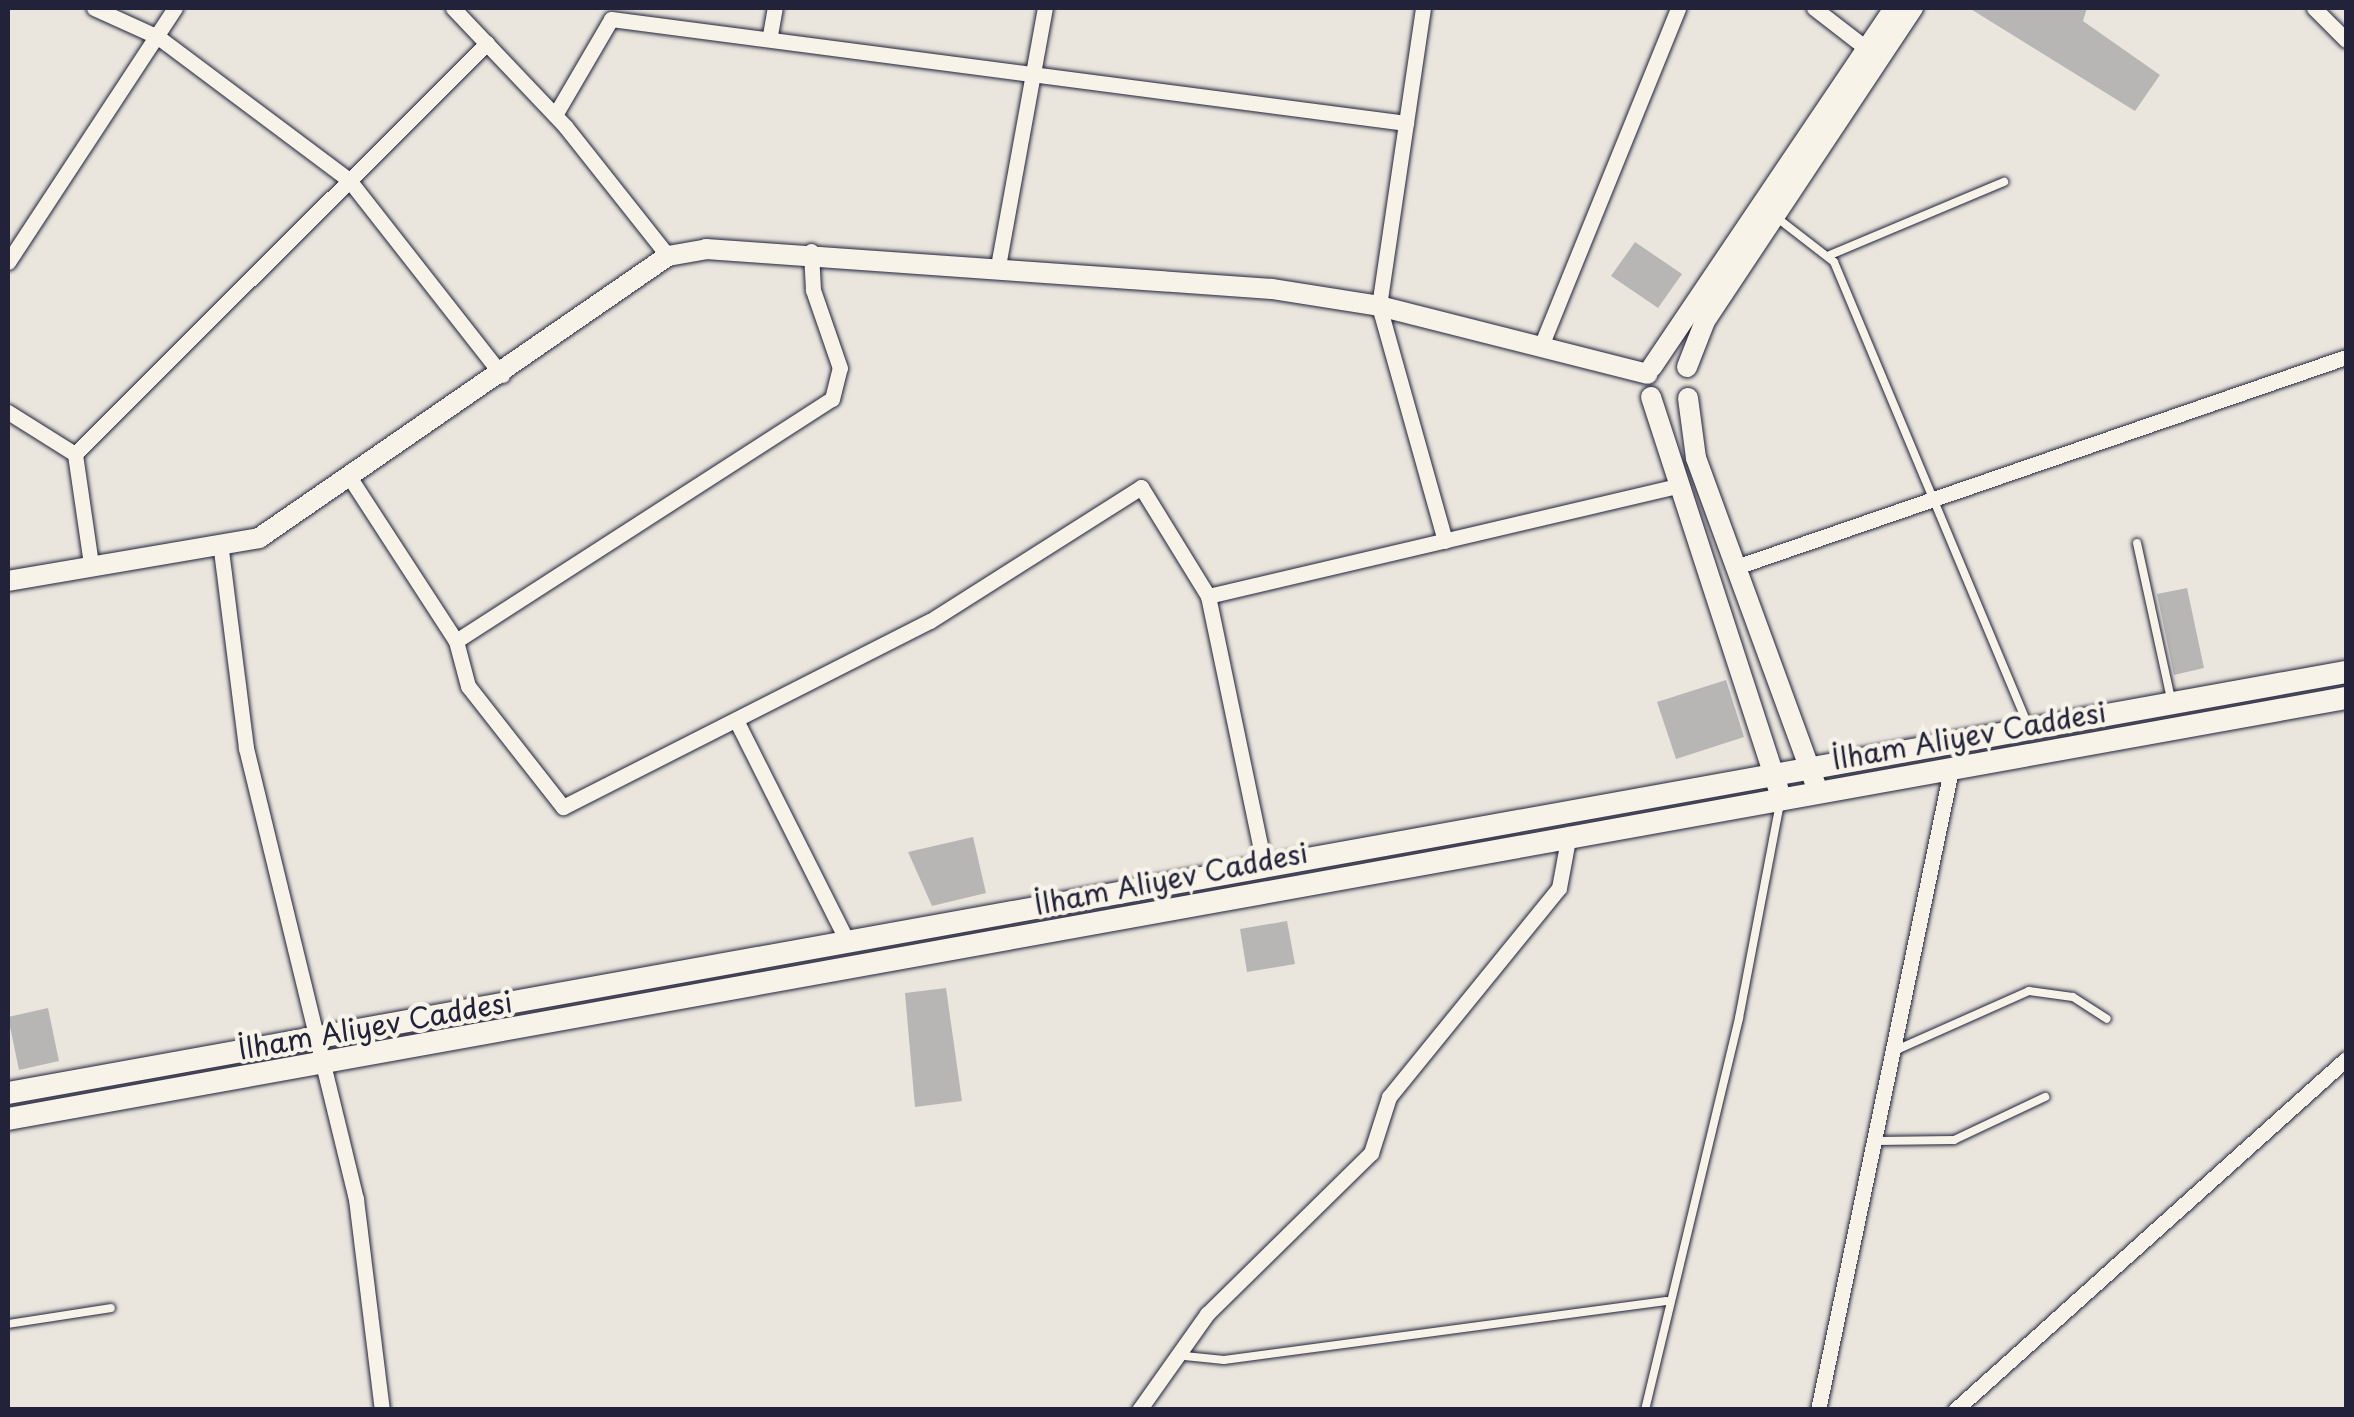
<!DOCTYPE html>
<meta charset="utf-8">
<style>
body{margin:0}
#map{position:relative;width:2354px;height:1417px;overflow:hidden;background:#eae6de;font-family:"Playpen Sans",sans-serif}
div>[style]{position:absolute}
.building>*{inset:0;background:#b8b6b5}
.roads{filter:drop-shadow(0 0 2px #22223b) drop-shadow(0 0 2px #22223b)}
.service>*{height:8px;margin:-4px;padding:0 4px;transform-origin:4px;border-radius:4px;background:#f7f3e8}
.minor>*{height:15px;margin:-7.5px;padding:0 7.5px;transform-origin:7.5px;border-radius:7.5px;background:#f7f3e8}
.tertiary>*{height:20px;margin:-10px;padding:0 10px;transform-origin:10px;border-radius:10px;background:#f7f3e8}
.secondary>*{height:22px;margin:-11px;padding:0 11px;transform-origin:11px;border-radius:11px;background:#f7f3e8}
span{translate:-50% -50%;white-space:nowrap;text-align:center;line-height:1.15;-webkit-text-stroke:9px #f7f3e8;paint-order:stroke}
.street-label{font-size:28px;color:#22223b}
.frame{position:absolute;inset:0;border:10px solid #22223b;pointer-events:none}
</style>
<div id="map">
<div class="building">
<i style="clip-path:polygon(1969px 8px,2087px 8px,2083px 21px,2160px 75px,2135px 111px)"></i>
<i style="clip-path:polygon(1635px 242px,1682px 274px,1658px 308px,1611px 276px)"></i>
<i style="clip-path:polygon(2187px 588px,2204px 668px,2174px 675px,2157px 594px)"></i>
<i style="clip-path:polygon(1726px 680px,1744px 737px,1676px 759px,1657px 702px)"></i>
<i style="clip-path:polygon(973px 837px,986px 893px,932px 906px,908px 852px)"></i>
<i style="clip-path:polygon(1287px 921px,1295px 964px,1247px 972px,1240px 929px)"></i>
<i style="clip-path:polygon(946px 988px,962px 1101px,915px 1107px,905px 993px)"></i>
<i style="clip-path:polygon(48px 1008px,59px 1061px,19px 1070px,8px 1017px)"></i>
</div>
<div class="roads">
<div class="service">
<i style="left:1776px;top:217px;width:73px;rotate:37.8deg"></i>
<i style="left:1834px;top:262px;width:502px;rotate:67.27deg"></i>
<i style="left:1830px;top:255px;width:189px;rotate:-22.8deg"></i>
<i style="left:2137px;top:543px;width:160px;rotate:77.7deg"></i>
<i style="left:1894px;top:1051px;width:148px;rotate:-24deg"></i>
<i style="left:2029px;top:991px;width:44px;rotate:7.8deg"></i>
<i style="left:2073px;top:997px;width:40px;rotate:32.9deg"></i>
<i style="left:1877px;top:1141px;width:77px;rotate:-0.7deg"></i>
<i style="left:1954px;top:1140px;width:101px;rotate:-25.3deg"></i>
<i style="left:8px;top:1324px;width:104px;rotate:-8.8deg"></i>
<i style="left:1175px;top:1355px;width:49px;rotate:5.8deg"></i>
<i style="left:1224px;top:1360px;width:446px;rotate:-7.6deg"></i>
<i style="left:1645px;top:1410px;width:403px;rotate:-76.5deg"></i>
<i style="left:1739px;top:1018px;width:218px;rotate:-79.2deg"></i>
</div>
<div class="minor">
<i style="left:94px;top:8px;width:70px;rotate:24.4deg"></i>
<i style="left:158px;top:37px;width:239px;rotate:36.8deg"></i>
<i style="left:349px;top:180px;width:248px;rotate:51.9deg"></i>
<i style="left:453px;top:8px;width:163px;rotate:46.5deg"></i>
<i style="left:565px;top:126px;width:166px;rotate:51.6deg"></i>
<i style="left:1423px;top:8px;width:301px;rotate:98.4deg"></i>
<i style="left:1379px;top:306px;width:244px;rotate:74.3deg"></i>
<i style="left:1814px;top:8px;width:67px;rotate:37.7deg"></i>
<i style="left:2314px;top:8px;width:45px;rotate:45deg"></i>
<i style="left:770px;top:35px;width:27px;rotate:-80deg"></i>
<i style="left:555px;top:115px;width:111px;rotate:-59.7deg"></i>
<i style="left:611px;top:19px;width:802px;rotate:7.45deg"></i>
<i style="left:8px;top:262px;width:304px;rotate:-56.7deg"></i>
<i style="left:998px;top:266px;width:262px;rotate:-79.7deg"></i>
<i style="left:1541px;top:346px;width:365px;rotate:-67.9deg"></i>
<i style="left:8px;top:412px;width:79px;rotate:32.1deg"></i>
<i style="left:352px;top:481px;width:191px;rotate:57deg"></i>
<i style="left:456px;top:641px;width:47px;rotate:75.1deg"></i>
<i style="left:468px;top:686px;width:154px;rotate:51.9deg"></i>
<i style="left:563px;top:807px;width:411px;rotate:-26.9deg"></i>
<i style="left:930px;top:621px;width:250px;rotate:-32.4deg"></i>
<i style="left:1141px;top:487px;width:128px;rotate:58.4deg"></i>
<i style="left:1208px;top:596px;width:275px;rotate:78.2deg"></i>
<i style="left:221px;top:550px;width:200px;rotate:82.8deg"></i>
<i style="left:246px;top:748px;width:464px;rotate:76.3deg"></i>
<i style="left:356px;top:1199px;width:213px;rotate:83deg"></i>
<i style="left:91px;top:564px;width:111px;rotate:-98.3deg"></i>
<i style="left:75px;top:454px;width:582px;rotate:-44.93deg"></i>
<i style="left:1736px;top:567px;width:645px;rotate:-19deg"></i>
<i style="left:1208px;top:596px;width:482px;rotate:-13.2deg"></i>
<i style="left:456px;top:641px;width:447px;rotate:-32.8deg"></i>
<i style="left:832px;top:399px;width:32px;rotate:-76deg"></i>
<i style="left:840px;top:368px;width:83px;rotate:-109.1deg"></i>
<i style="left:813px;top:290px;width:39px;rotate:-93deg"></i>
<i style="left:738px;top:724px;width:245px;rotate:63.3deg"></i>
<i style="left:1139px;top:1410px;width:118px;rotate:-54.7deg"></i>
<i style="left:1207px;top:1314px;width:230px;rotate:-44.5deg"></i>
<i style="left:1371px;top:1153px;width:59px;rotate:-72.2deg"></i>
<i style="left:1389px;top:1097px;width:269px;rotate:-50.9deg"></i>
<i style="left:1559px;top:888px;width:55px;rotate:-79.5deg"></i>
<i style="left:1818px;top:1410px;width:654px;rotate:-78.26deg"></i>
<i style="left:1955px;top:1410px;width:525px;rotate:-41.91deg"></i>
</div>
<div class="tertiary">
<i style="left:1652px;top:367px;width:433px;rotate:-56deg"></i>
<i style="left:1687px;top:367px;width:49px;rotate:-68.6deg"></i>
<i style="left:1705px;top:321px;width:376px;rotate:-56.4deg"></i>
<i style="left:1651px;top:397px;width:422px;rotate:72deg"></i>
<i style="left:1688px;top:398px;width:61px;rotate:82.4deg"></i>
<i style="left:1696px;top:458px;width:355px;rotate:69.9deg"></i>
<i style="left:8px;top:581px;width:255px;rotate:-9.7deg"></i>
<i style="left:259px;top:538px;width:497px;rotate:-34.6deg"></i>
<i style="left:668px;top:256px;width:39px;rotate:-10deg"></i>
<i style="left:706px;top:249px;width:567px;rotate:4.04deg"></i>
<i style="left:1272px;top:289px;width:108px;rotate:9deg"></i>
<i style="left:1379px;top:306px;width:277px;rotate:14.2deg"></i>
</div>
<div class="secondary">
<i style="left:8px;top:1093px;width:2376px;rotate:-10.21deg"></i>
<i style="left:8px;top:1119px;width:2376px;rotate:-10.21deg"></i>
</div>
</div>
<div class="street-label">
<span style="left:1969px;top:735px;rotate:-10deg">İlham Aliyev Caddesi</span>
<span style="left:1171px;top:878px;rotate:-11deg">İlham Aliyev Caddesi</span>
<span style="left:375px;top:1025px;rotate:-10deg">İlham Aliyev Caddesi</span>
</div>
<div class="frame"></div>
</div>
